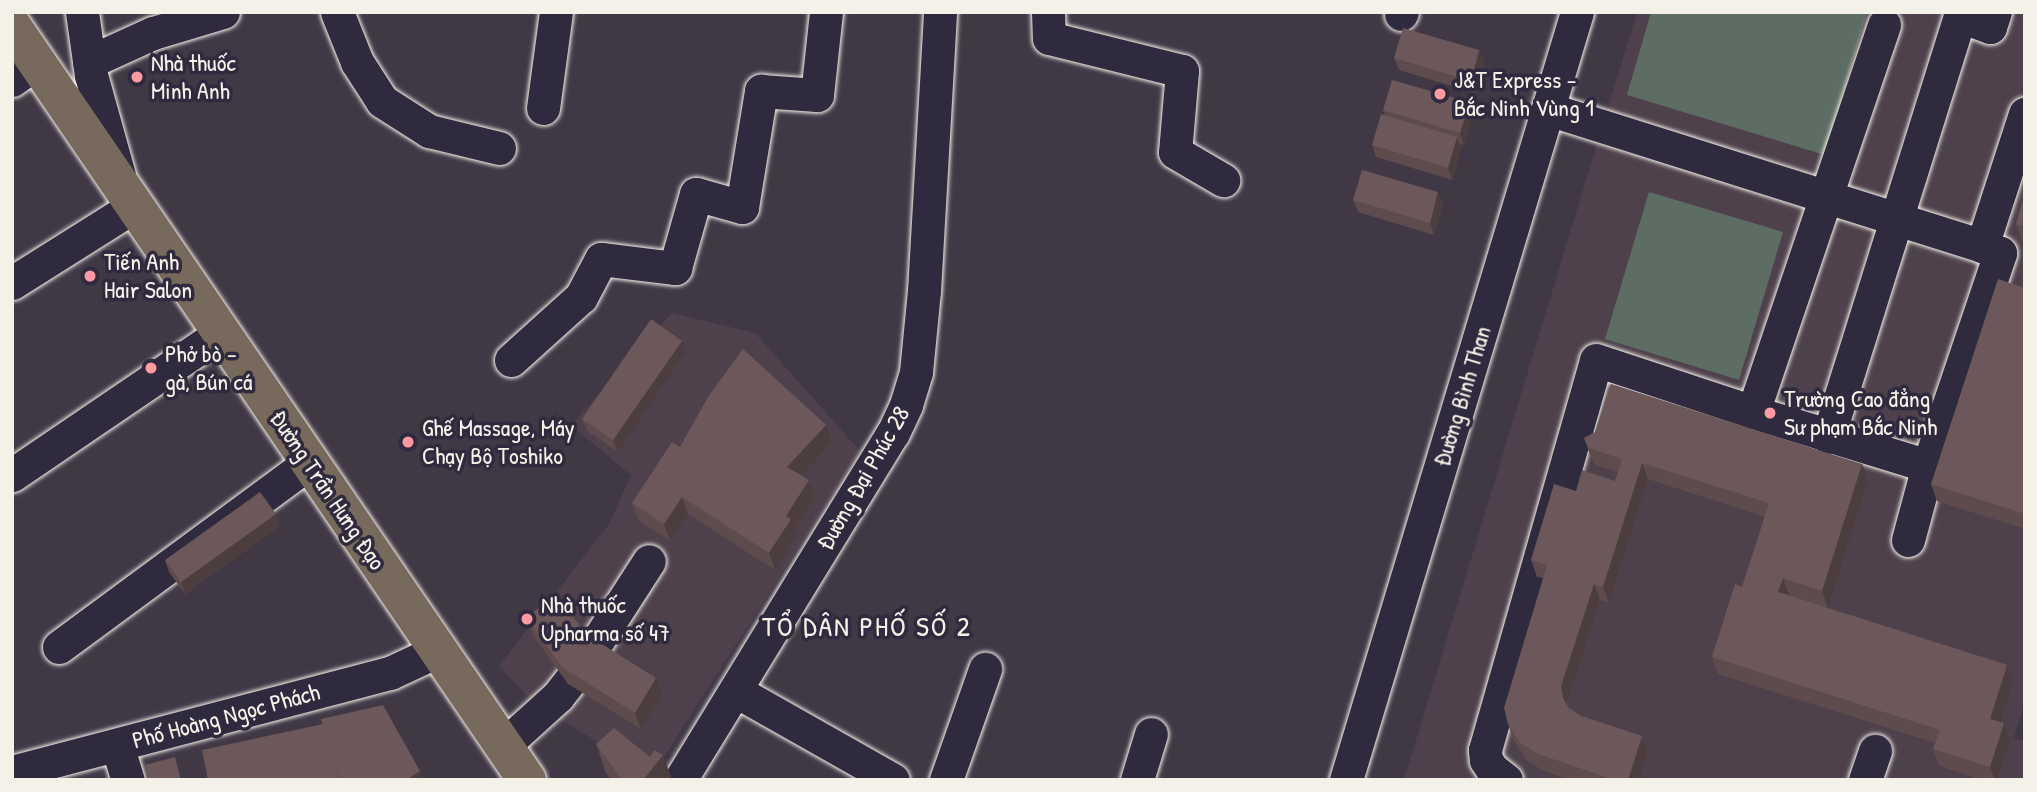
<!DOCTYPE html>
<meta charset="utf-8">
<style>
body{margin:0}
#map{position:relative;width:2037px;height:792px;overflow:hidden;background:#413846;font-family:"Patrick Hand",sans-serif}
div>[style]{position:absolute}
.built>*{inset:0;background:#4e414c}
.green>*{inset:0;background:#5e6d64}
.roads{filter:drop-shadow(0 0 2px #f4f1e8) drop-shadow(0 0 2px #f4f1e8)}
.minor>*{height:33px;margin:-16.5px;padding:0 16.5px;transform-origin:16.5px;border-radius:16.5px;background:#2f2a3d}
.major>*{height:38px;margin:-19px;padding:0 19px;transform-origin:19px;border-radius:19px;background:#77695c}
.wall>*{inset:0;background:#5d4b4d}
.shaded-wall>*{inset:0;background:#4c3d3f}
.building>*{inset:0;background:#6c575a}
.dots>*{width:19px;height:19px;translate:-50% -50%;box-sizing:border-box;border:4px solid #2f2a3d;border-radius:50%}
span{translate:-50% -50%;white-space:nowrap;text-align:center;line-height:1.15;-webkit-text-stroke:7px #2f2a3d;paint-order:stroke}
.poi-label{font-size:24px;color:#f4f1e8}
.left{translate:0 -50%;text-align:left}
.street-label{font-size:24px;color:#f4f1e8}
.quarter-label{font-size:28px;color:#f4f1e8;letter-spacing:2px}
.frame{position:absolute;inset:0;border:14px solid #f4f1e8;pointer-events:none}
</style>
<div id="map">
<div class="built">
<i style="clip-path:polygon(1637px 12px,2025px 12px,2025px 700px,2014px 738px,2025px 741px,2025px 780px,1404px 780px)"></i>
<i style="clip-path:polygon(672px 313px,755px 333px,860px 451px,653px 774px,537px 706px,499px 666px,609px 524px,631px 475px,571px 425px)"></i>
</div>
<div class="green">
<i style="clip-path:polygon(1651px 12px,1867px 12px,1825px 155px,1627px 95px)"></i>
<i style="clip-path:polygon(1649px 192px,1783px 232px,1739px 380px,1605px 339px)"></i>
</div>
<div class="roads">
<div class="minor">
<i style="left:82px;top:12px;width:64px;rotate:81.9deg"></i>
<i style="left:91px;top:75px;width:104px;rotate:74.4deg"></i>
<i style="left:337px;top:12px;width:54px;rotate:68.2deg"></i>
<i style="left:357px;top:62px;width:46px;rotate:57.3deg"></i>
<i style="left:382px;top:101px;width:56px;rotate:32.6deg"></i>
<i style="left:429px;top:131px;width:72px;rotate:13.7deg"></i>
<i style="left:1048px;top:12px;width:26px;rotate:88deg"></i>
<i style="left:1049px;top:38px;width:137px;rotate:13.9deg"></i>
<i style="left:1182px;top:71px;width:81px;rotate:94.9deg"></i>
<i style="left:1175px;top:152px;width:56px;rotate:30.3deg"></i>
<i style="left:1401px;top:14px;width:2px;rotate:-63deg"></i>
<i style="left:89px;top:62px;width:70px;rotate:-24.4deg"></i>
<i style="left:153px;top:33px;width:73px;rotate:-16.7deg"></i>
<i style="left:12px;top:80px;width:31px;rotate:-36deg"></i>
<i style="left:543px;top:108px;width:97px;rotate:-82.3deg"></i>
<i style="left:1548px;top:109px;width:455px;rotate:17.5deg"></i>
<i style="left:1982px;top:246px;width:139px;rotate:-72deg"></i>
<i style="left:12px;top:283px;width:146px;rotate:-32.2deg"></i>
<i style="left:511px;top:360px;width:94px;rotate:-42deg"></i>
<i style="left:581px;top:297px;width:43px;rotate:-62.2deg"></i>
<i style="left:601px;top:259px;width:75px;rotate:6.9deg"></i>
<i style="left:675px;top:268px;width:77px;rotate:-74.2deg"></i>
<i style="left:696px;top:194px;width:48px;rotate:15.8deg"></i>
<i style="left:742px;top:207px;width:118px;rotate:-80.7deg"></i>
<i style="left:761px;top:91px;width:56px;rotate:4.1deg"></i>
<i style="left:817px;top:95px;width:83px;rotate:-83.8deg"></i>
<i style="left:1753px;top:412px;width:183px;rotate:17.1deg"></i>
<i style="left:1828px;top:437px;width:441px;rotate:-72.6deg"></i>
<i style="left:1960px;top:16px;width:32px;rotate:20deg"></i>
<i style="left:1990px;top:27px;width:16px;rotate:-72deg"></i>
<i style="left:12px;top:475px;width:253px;rotate:-34.2deg"></i>
<i style="left:1908px;top:540px;width:77px;rotate:-74.9deg"></i>
<i style="left:1928px;top:466px;width:225px;rotate:-71.3deg"></i>
<i style="left:2000px;top:253px;width:19px;rotate:-159deg"></i>
<i style="left:59px;top:647px;width:312px;rotate:-36.4deg"></i>
<i style="left:736px;top:691px;width:180px;rotate:29.5deg"></i>
<i style="left:117px;top:745px;width:37px;rotate:73deg"></i>
<i style="left:504px;top:745px;width:73px;rotate:-42.2deg"></i>
<i style="left:558px;top:696px;width:36px;rotate:-52deg"></i>
<i style="left:580px;top:668px;width:127px;rotate:-57.2deg"></i>
<i style="left:12px;top:772px;width:391px;rotate:-14.7deg"></i>
<i style="left:390px;top:673px;width:52px;rotate:-25.1deg"></i>
<i style="left:680px;top:780px;width:407px;rotate:-58.5deg"></i>
<i style="left:893px;top:433px;width:31px;rotate:-65deg"></i>
<i style="left:906px;top:405px;width:34px;rotate:-73deg"></i>
<i style="left:916px;top:372px;width:81px;rotate:-84.4deg"></i>
<i style="left:924px;top:291px;width:279px;rotate:-86.7deg"></i>
<i style="left:946px;top:780px;width:118px;rotate:-70.6deg"></i>
<i style="left:1137px;top:780px;width:48px;rotate:-73.1deg"></i>
<i style="left:1346px;top:780px;width:802px;rotate:-73.26deg"></i>
<i style="left:1506px;top:780px;width:18px;rotate:-142deg"></i>
<i style="left:1492px;top:769px;width:11px;rotate:-124deg"></i>
<i style="left:1486px;top:760px;width:10px;rotate:-96deg"></i>
<i style="left:1485px;top:750px;width:405px;rotate:-74.1deg"></i>
<i style="left:1596px;top:360px;width:165px;rotate:18.3deg"></i>
<i style="left:1753px;top:412px;width:409px;rotate:-71.3deg"></i>
<i style="left:1865px;top:780px;width:31px;rotate:-71deg"></i>
</div>
<div class="major">
<i style="left:12px;top:26px;width:913px;rotate:55.67deg"></i>
</div>
</div>
<div class="wall">
<i style="clip-path:polygon(1479px 50px,1484px 62px,1475px 93px,1399px 70px,1394px 58px)"></i>
<i style="clip-path:polygon(1383px 110px,1473px 114px,1464px 145px,1460px 144px,1461px 149px,1452px 180px,1376px 157px,1372px 145px,1385px 115px)"></i>
<i style="clip-path:polygon(2025px 193px,2025px 241px,2022px 240px,2016px 224px)"></i>
<i style="clip-path:polygon(1353px 200px,1443px 204px,1434px 235px,1358px 212px)"></i>
<i style="clip-path:polygon(2025px 288px,2025px 529px,1937px 501px,1931px 484px)"></i>
<i style="clip-path:polygon(686px 352px,618px 452px,587px 431px,582px 419px)"></i>
<i style="clip-path:polygon(826px 425px,832px 442px,801px 475px,809px 480px,815px 497px,795px 529px,797px 536px,775px 570px,688px 514px,670px 541px,638px 520px,632px 503px,680px 447px)"></i>
<i style="clip-path:polygon(1584px 438px,1862px 464px,1868px 481px,1828px 608px,2007px 665px,2013px 682px,2000px 722px,2004px 723px,2010px 740px,1997px 780px,1983px 780px,1939px 766px,1933px 749px,1935px 743px,1718px 674px,1712px 657px,1742px 587px,1765px 517px,1648px 479px,1609px 603px,1600px 600px,1567px 703px,1569px 708px,1581px 716px,1642px 736px,1648px 752px,1639px 780px,1570px 780px,1544px 771px,1526px 760px,1514px 741px,1508px 724px,1543px 578px,1537px 577px,1531px 560px,1576px 491px,1615px 481px,1618px 472px,1595px 465px,1590px 455px)"></i>
<i style="clip-path:polygon(280px 526px,185px 594px,169px 572px,165px 560px)"></i>
<i style="clip-path:polygon(526px 617px,586px 634px,662px 694px,641px 729px,568px 684px,532px 634px)"></i>
<i style="clip-path:polygon(596px 744px,650px 757px,663px 755px,672px 780px,611px 780px,606px 773px)"></i>
</div>
<div class="shaded-wall">
<i style="clip-path:polygon(1479px 50px,1484px 62px,1475px 93px,1471px 81px)"></i>
<i style="clip-path:polygon(1469px 102px,1473px 114px,1464px 145px,1460px 133px)"></i>
<i style="clip-path:polygon(1457px 137px,1461px 149px,1452px 180px,1448px 168px)"></i>
<i style="clip-path:polygon(1438px 192px,1443px 204px,1434px 235px,1430px 223px)"></i>
<i style="clip-path:polygon(682px 341px,686px 352px,618px 452px,613px 440px)"></i>
<i style="clip-path:polygon(826px 425px,832px 442px,793px 484px,787px 467px)"></i>
<i style="clip-path:polygon(1642px 463px,1648px 479px,1609px 603px,1603px 587px)"></i>
<i style="clip-path:polygon(1862px 464px,1868px 481px,1828px 608px,1822px 591px)"></i>
<i style="clip-path:polygon(809px 480px,815px 497px,795px 529px,797px 536px,775px 570px,769px 553px,786px 516px)"></i>
<i style="clip-path:polygon(682px 497px,688px 514px,670px 541px,664px 524px)"></i>
<i style="clip-path:polygon(276px 514px,280px 526px,185px 594px,181px 582px)"></i>
<i style="clip-path:polygon(1783px 578px,1789px 595px,1778px 592px)"></i>
<i style="clip-path:polygon(1594px 584px,1600px 600px,1567px 703px,1569px 715px,1563px 698px,1561px 686px)"></i>
<i style="clip-path:polygon(2007px 665px,2013px 682px,1996px 736px,1990px 719px)"></i>
<i style="clip-path:polygon(656px 678px,662px 694px,641px 729px,635px 713px)"></i>
<i style="clip-path:polygon(2004px 723px,2010px 740px,1997px 780px,1995px 780px,1990px 767px)"></i>
<i style="clip-path:polygon(1642px 736px,1648px 752px,1639px 780px,1628px 780px)"></i>
<i style="clip-path:polygon(663px 755px,672px 780px,643px 780px)"></i>
<i style="clip-path:polygon(420px 771px,424px 780px,406px 780px)"></i>
</div>
<div class="building">
<i style="clip-path:polygon(1403px 28px,1479px 50px,1471px 81px,1394px 58px)"></i>
<i style="clip-path:polygon(1392px 80px,1469px 102px,1460px 133px,1383px 110px)"></i>
<i style="clip-path:polygon(1381px 114px,1457px 137px,1448px 168px,1372px 145px)"></i>
<i style="clip-path:polygon(1362px 170px,1438px 192px,1430px 223px,1353px 200px)"></i>
<i style="clip-path:polygon(2025px 193px,2025px 226px,2016px 224px)"></i>
<i style="clip-path:polygon(1998px 279px,2025px 288px,2025px 514px,1931px 484px)"></i>
<i style="clip-path:polygon(651px 319px,682px 341px,613px 440px,582px 419px)"></i>
<i style="clip-path:polygon(743px 349px,826px 425px,787px 467px,809px 480px,786px 516px,791px 519px,769px 553px,682px 497px,664px 524px,632px 503px,672px 442px,680px 447px,708px 397px)"></i>
<i style="clip-path:polygon(1611px 384px,1862px 464px,1822px 591px,1783px 578px,1778px 592px,2007px 665px,1990px 719px,2004px 723px,1990px 767px,1933px 749px,1940px 730px,1712px 657px,1735px 584px,1742px 587px,1769px 503px,1642px 463px,1603px 587px,1594px 584px,1561px 686px,1563px 698px,1569px 708px,1581px 716px,1642px 736px,1628px 780px,1615px 780px,1538px 754px,1520px 743px,1508px 724px,1504px 708px,1547px 565px,1531px 560px,1554px 484px,1576px 491px,1582px 470px,1615px 481px,1622px 459px,1589px 448px,1584px 438px,1595px 432px)"></i>
<i style="clip-path:polygon(260px 492px,276px 514px,181px 582px,165px 560px)"></i>
<i style="clip-path:polygon(557px 595px,586px 634px,656px 678px,635px 713px,562px 667px,526px 617px)"></i>
<i style="clip-path:polygon(383px 705px,420px 771px,406px 780px,341px 780px,321px 719px)"></i>
<i style="clip-path:polygon(323px 724px,341px 780px,208px 780px,202px 750px)"></i>
<i style="clip-path:polygon(614px 728px,650px 757px,654px 750px,663px 755px,643px 780px,622px 780px,596px 744px)"></i>
<i style="clip-path:polygon(175px 757px,181px 780px,149px 780px,145px 765px)"></i>
</div>
<div class="dots">
<i style="left:137px;top:77px;background:#ff9aa2"></i>
<i style="left:1440px;top:94px;background:#ff9aa2"></i>
<i style="left:90px;top:276px;background:#ff9aa2"></i>
<i style="left:151px;top:368px;background:#ff9aa2"></i>
<i style="left:1770px;top:413px;background:#ff9aa2"></i>
<i style="left:408px;top:442px;background:#ff9aa2"></i>
<i style="left:527px;top:619px;background:#ff9aa2"></i>
</div>
<div class="poi-label">
<span class="left" style="left:151px;top:77px">Nhà thuốc<br>Minh Anh</span>
<span class="left" style="left:1454px;top:94px">J&amp;T Express -<br>Bắc Ninh Vùng 1</span>
<span class="left" style="left:104px;top:276px">Tiến Anh<br>Hair Salon</span>
<span class="left" style="left:165px;top:368px">Phở bò -<br>gà, Bún cá</span>
<span class="left" style="left:1784px;top:413px">Trường Cao đẳng<br>Sư phạm Bắc Ninh</span>
<span class="left" style="left:422px;top:442px">Ghế Massage, Máy<br>Chạy Bộ Toshiko</span>
<span class="left" style="left:541px;top:619px">Nhà thuốc<br>Upharma số 47</span>
</div>
<div class="street-label">
<span style="left:1462px;top:396px;rotate:-73deg">Đường Bình Than</span>
<span style="left:863px;top:478px;rotate:-60deg">Đường Đại Phúc 28</span>
<span style="left:328px;top:490px;rotate:56deg">Đường Trần Hưng Đạo</span>
<span style="left:226px;top:716px;rotate:-15deg">Phố Hoàng Ngọc Phách</span>
</div>
<div class="quarter-label">
<span style="left:867px;top:626px">TỔ DÂN PHỐ SỐ 2</span>
</div>
<div class="frame"></div>
</div>
